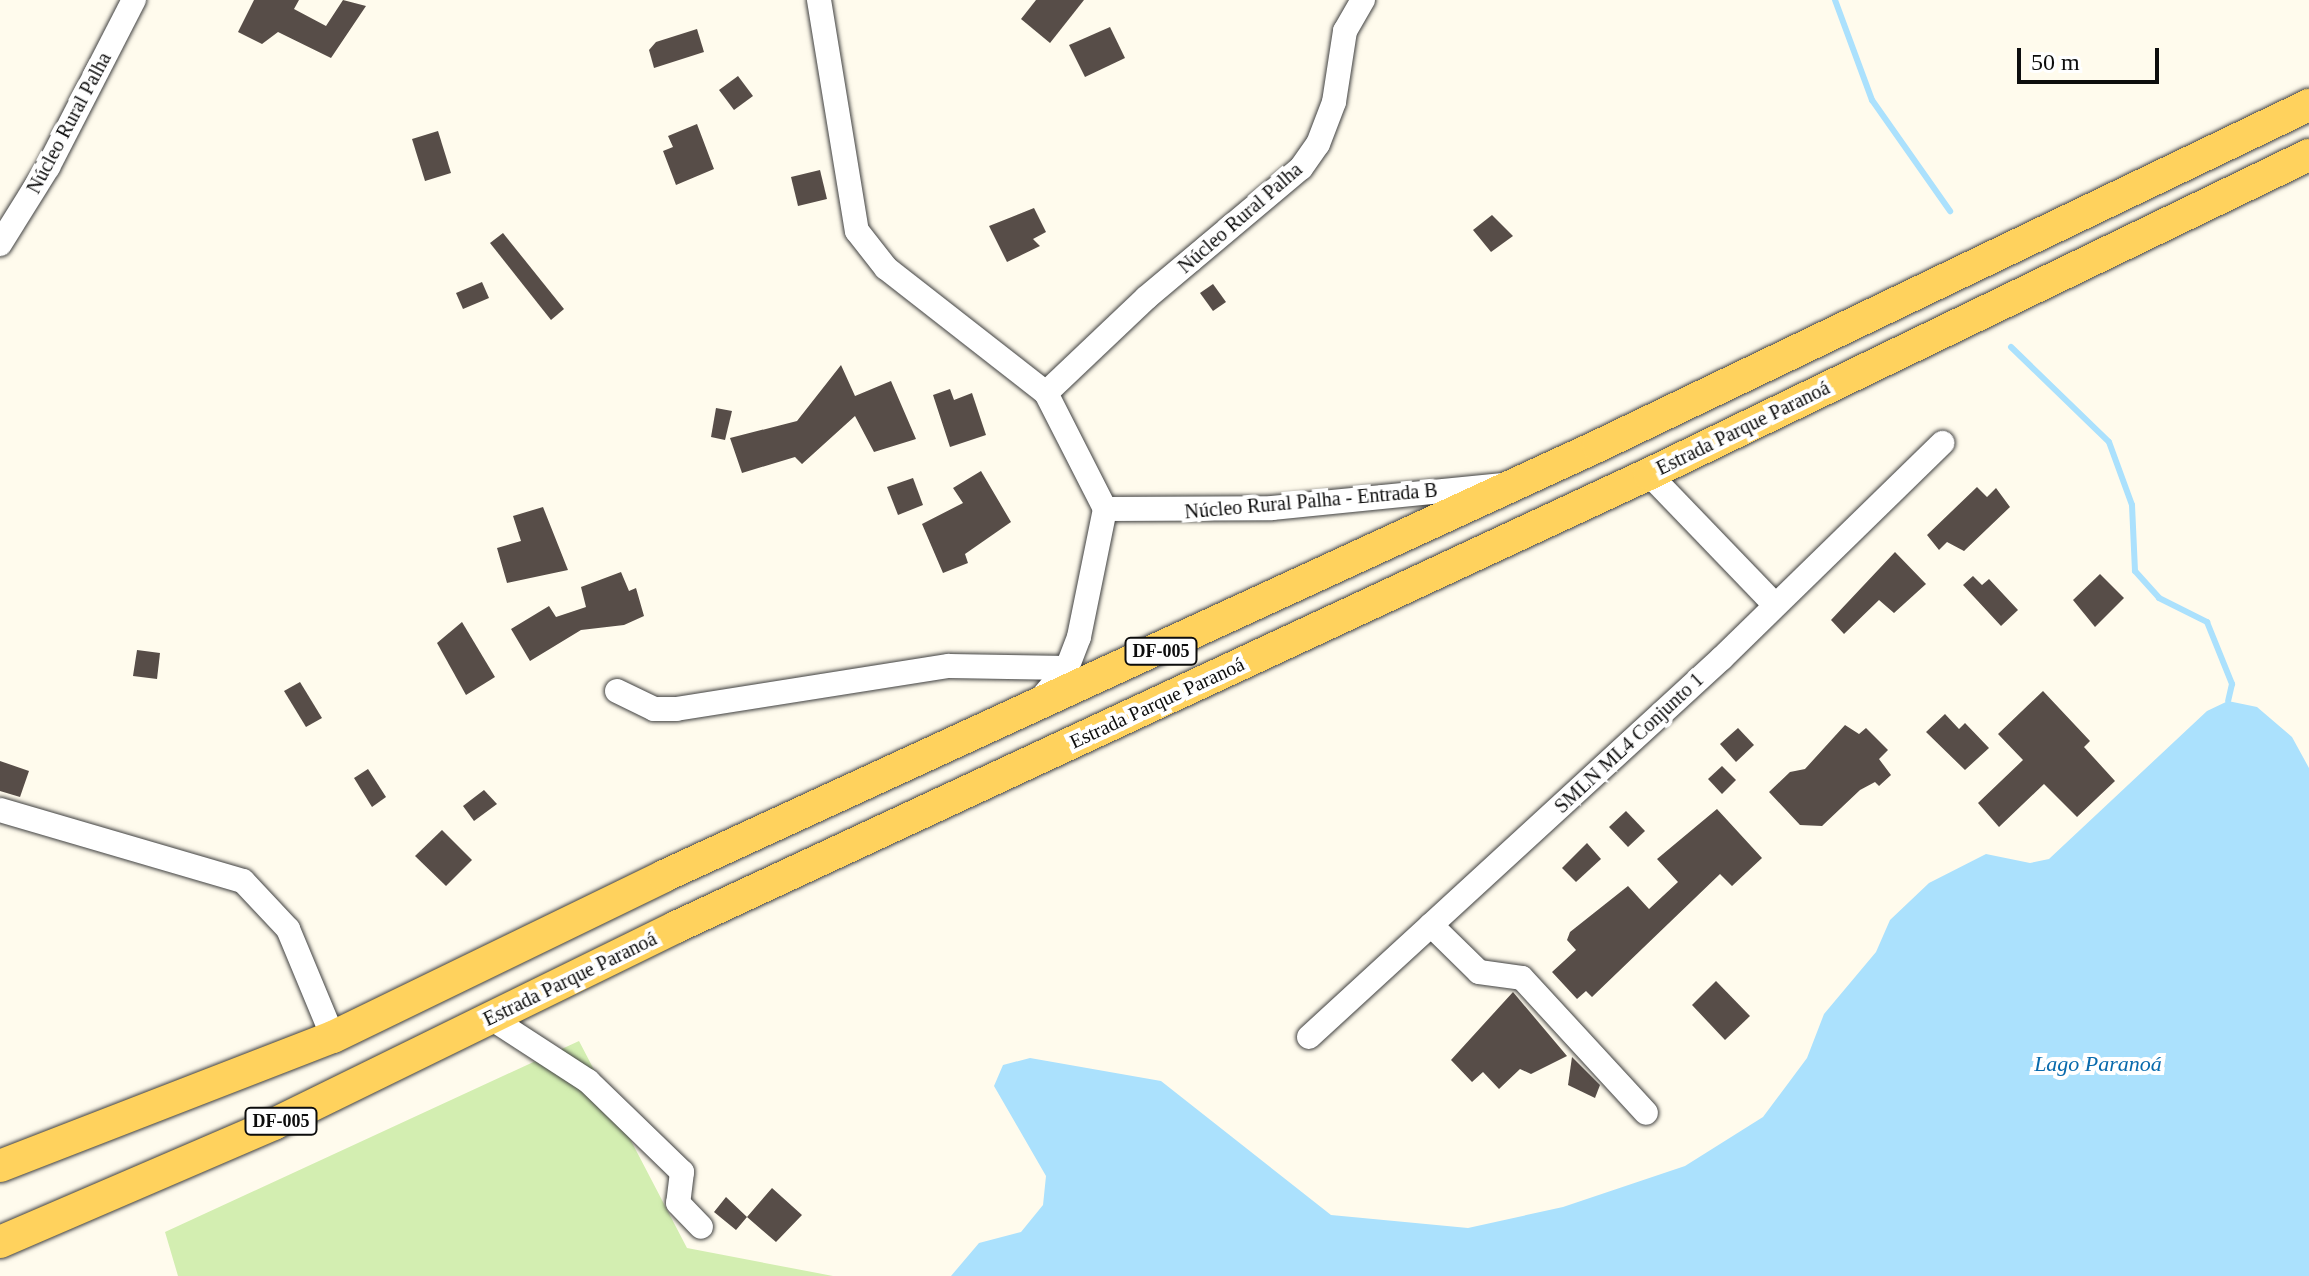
<!DOCTYPE html>
<meta charset="utf-8">
<style>
body{margin:0}
#map{position:relative;width:2309px;height:1276px;overflow:hidden;background:#fffbed;font-family:Georgia,serif}
div>[style]{position:absolute}
.green>*{inset:0;background:#d3eeb1}
.water>*{inset:0;background:#abe1fd}
.stream>*{height:6px;margin:-3px;padding:0 3px;transform-origin:3px;border-radius:3px;background:#abe1fd}
.building>*{inset:0;background:#574d48}
.roads{filter:drop-shadow(0 0 2px #404040) drop-shadow(0 0 2px #404040)}
.minor>*{height:24px;margin:-12px;padding:0 12px;transform-origin:12px;border-radius:12px;background:#fff}
.major>*{height:32px;margin:-16px;padding:0 16px;transform-origin:16px;border-radius:16px;background:#ffd25d}
span{translate:-50% -50%;white-space:nowrap;text-align:center;line-height:1.15;-webkit-text-stroke:8px #fff;paint-order:stroke}
.shield-label span{padding:2px 6px;background:#fff;border:2px solid;border-radius:6px;-webkit-text-stroke-width:0}
.shield-label{font-size:18px;color:#0d0d0d;font-weight:700}
.street-label{font-size:20px;color:#0d0d0d}
.water-label{font-size:22px;color:#086aac;font-style:italic}
.scale{position:absolute;left:2017px;top:48px;width:142px;height:36px;box-sizing:border-box;border:4px solid #0d0d0d;border-top:0;padding-left:10px;font-size:24px;line-height:28px;white-space:nowrap;color:#0d0d0d;-webkit-text-stroke:6px #fff;paint-order:stroke}
</style>
<div id="map">
<div class="green">
<i style="clip-path:polygon(579px 1041px,687px 1248px,833px 1276px,178px 1276px,165px 1232px)"></i>
</div>
<div class="water">
<i style="clip-path:polygon(2228px 701px,2257px 707px,2292px 737px,2309px 768px,2309px 1276px,951px 1276px,979px 1243px,1021px 1232px,1043px 1205px,1046px 1176px,994px 1086px,1003px 1065px,1030px 1058px,1161px 1081px,1331px 1215px,1468px 1228px,1563px 1207px,1685px 1166px,1763px 1117px,1807px 1058px,1824px 1014px,1876px 952px,1890px 920px,1929px 883px,1986px 854px,2030px 863px,2049px 859px,2207px 711px)"></i>
</div>
<div class="stream">
<i style="left:1835px;top:0;width:107px;rotate:69.7deg"></i>
<i style="left:1872px;top:100px;width:136px;rotate:54.9deg"></i>
<i style="left:2011px;top:347px;width:136px;rotate:44.1deg"></i>
<i style="left:2109px;top:442px;width:67px;rotate:69.9deg"></i>
<i style="left:2132px;top:505px;width:66px;rotate:87.4deg"></i>
<i style="left:2135px;top:571px;width:36px;rotate:48deg"></i>
<i style="left:2159px;top:598px;width:54px;rotate:26.6deg"></i>
<i style="left:2207px;top:622px;width:67px;rotate:68deg"></i>
<i style="left:2232px;top:684px;width:17px;rotate:103deg"></i>
</div>
<div class="building">
<i style="clip-path:polygon(254px 0,299px 0,294px 9px,326px 26px,343px 0,366px 6px,331px 58px,278px 32px,262px 44px,238px 32px)"></i>
<i style="clip-path:polygon(1036px 0,1084px 0,1050px 43px,1021px 19px)"></i>
<i style="clip-path:polygon(1110px 27px,1125px 58px,1085px 77px,1069px 45px)"></i>
<i style="clip-path:polygon(697px 29px,704px 52px,654px 68px,649px 50px,656px 42px)"></i>
<i style="clip-path:polygon(738px 76px,753px 96px,734px 110px,719px 90px)"></i>
<i style="clip-path:polygon(697px 124px,714px 169px,676px 185px,663px 151px,673px 147px,668px 136px)"></i>
<i style="clip-path:polygon(438px 131px,451px 173px,425px 181px,412px 139px)"></i>
<i style="clip-path:polygon(820px 170px,827px 199px,798px 206px,791px 177px)"></i>
<i style="clip-path:polygon(1034px 208px,1046px 232px,1033px 239px,1040px 246px,1007px 262px,989px 226px)"></i>
<i style="clip-path:polygon(1492px 215px,1513px 236px,1491px 252px,1473px 230px)"></i>
<i style="clip-path:polygon(503px 233px,564px 309px,551px 320px,490px 243px)"></i>
<i style="clip-path:polygon(482px 282px,489px 298px,463px 309px,456px 293px)"></i>
<i style="clip-path:polygon(1213px 284px,1226px 302px,1213px 311px,1200px 293px)"></i>
<i style="clip-path:polygon(841px 365px,855px 396px,891px 381px,916px 439px,874px 452px,855px 416px,802px 464px,795px 457px,742px 473px,730px 438px,797px 421px)"></i>
<i style="clip-path:polygon(950px 389px,954px 400px,972px 393px,986px 435px,950px 447px,933px 395px)"></i>
<i style="clip-path:polygon(716px 408px,732px 411px,725px 440px,711px 437px)"></i>
<i style="clip-path:polygon(981px 471px,1011px 522px,965px 554px,968px 563px,943px 573px,922px 524px,963px 503px,953px 488px)"></i>
<i style="clip-path:polygon(913px 478px,923px 505px,898px 515px,887px 487px)"></i>
<i style="clip-path:polygon(1977px 487px,1987px 497px,1996px 488px,2010px 507px,1964px 551px,1947px 542px,1939px 550px,1927px 535px)"></i>
<i style="clip-path:polygon(543px 507px,568px 570px,507px 583px,497px 548px,521px 541px,513px 516px)"></i>
<i style="clip-path:polygon(1895px 552px,1926px 584px,1894px 613px,1879px 600px,1844px 634px,1831px 620px)"></i>
<i style="clip-path:polygon(621px 572px,629px 591px,636px 588px,644px 616px,624px 625px,581px 630px,530px 661px,511px 629px,549px 606px,556px 617px,586px 607px,581px 587px)"></i>
<i style="clip-path:polygon(2100px 574px,2124px 598px,2095px 627px,2073px 600px)"></i>
<i style="clip-path:polygon(1973px 576px,1982px 585px,1989px 579px,2018px 610px,2001px 626px,1963px 585px)"></i>
<i style="clip-path:polygon(462px 622px,495px 677px,466px 695px,437px 643px)"></i>
<i style="clip-path:polygon(137px 650px,160px 653px,157px 679px,133px 676px)"></i>
<i style="clip-path:polygon(300px 682px,322px 718px,306px 727px,284px 691px)"></i>
<i style="clip-path:polygon(2043px 691px,2090px 741px,2084px 747px,2115px 781px,2077px 817px,2044px 784px,1999px 827px,1978px 803px,2023px 760px,1998px 734px)"></i>
<i style="clip-path:polygon(1945px 714px,1959px 729px,1965px 723px,1989px 748px,1965px 770px,1926px 732px)"></i>
<i style="clip-path:polygon(1845px 725px,1859px 734px,1866px 728px,1888px 750px,1879px 759px,1891px 775px,1879px 786px,1875px 782px,1860px 790px,1822px 826px,1800px 825px,1769px 792px,1790px 772px,1805px 769px)"></i>
<i style="clip-path:polygon(1738px 728px,1754px 745px,1736px 762px,1720px 744px)"></i>
<i style="clip-path:polygon(0 761px,29px 771px,20px 797px,0 791px)"></i>
<i style="clip-path:polygon(1722px 766px,1736px 780px,1722px 794px,1708px 779px)"></i>
<i style="clip-path:polygon(368px 769px,386px 797px,372px 807px,354px 778px)"></i>
<i style="clip-path:polygon(484px 790px,497px 804px,474px 821px,463px 806px)"></i>
<i style="clip-path:polygon(1717px 809px,1762px 858px,1732px 886px,1720px 874px,1592px 997px,1586px 991px,1577px 999px,1552px 972px,1576px 950px,1567px 940px,1570px 932px,1628px 886px,1649px 909px,1678px 882px,1657px 859px)"></i>
<i style="clip-path:polygon(1626px 811px,1645px 831px,1628px 847px,1609px 827px)"></i>
<i style="clip-path:polygon(442px 830px,472px 860px,446px 886px,415px 856px)"></i>
<i style="clip-path:polygon(1587px 843px,1601px 859px,1576px 882px,1562px 868px)"></i>
<i style="clip-path:polygon(1716px 981px,1750px 1016px,1725px 1040px,1692px 1005px)"></i>
<i style="clip-path:polygon(1513px 992px,1567px 1056px,1531px 1074px,1520px 1069px,1499px 1089px,1483px 1072px,1472px 1082px,1451px 1060px)"></i>
<i style="clip-path:polygon(1572px 1057px,1600px 1085px,1595px 1098px,1568px 1085px)"></i>
<i style="clip-path:polygon(772px 1188px,802px 1215px,776px 1242px,747px 1217px,736px 1230px,714px 1212px,726px 1197px,747px 1217px)"></i>
</div>
<div class="roads">
<div class="minor">
<i style="left:819px;top:0;width:234px;rotate:80.7deg"></i>
<i style="left:857px;top:231px;width:47px;rotate:51.9deg"></i>
<i style="left:886px;top:268px;width:203px;rotate:38deg"></i>
<i style="left:1046px;top:393px;width:130px;rotate:63deg"></i>
<i style="left:1105px;top:509px;width:131px;rotate:101.5deg"></i>
<i style="left:1079px;top:637px;width:33px;rotate:111deg"></i>
<i style="left:1067px;top:668px;width:43px;rotate:130.3deg"></i>
<i style="left:0;top:244px;width:91px;rotate:-58.1deg"></i>
<i style="left:48px;top:167px;width:188px;rotate:-62.8deg"></i>
<i style="left:1046px;top:393px;width:138px;rotate:-43.5deg"></i>
<i style="left:1146px;top:298px;width:202px;rotate:-40deg"></i>
<i style="left:1301px;top:168px;width:29px;rotate:-55deg"></i>
<i style="left:1318px;top:144px;width:45px;rotate:-69.1deg"></i>
<i style="left:1334px;top:102px;width:72px;rotate:-81.2deg"></i>
<i style="left:1345px;top:31px;width:36px;rotate:-60deg"></i>
<i style="left:1649px;top:474px;width:180px;rotate:46.1deg"></i>
<i style="left:1105px;top:509px;width:167px;rotate:-0.3deg"></i>
<i style="left:1272px;top:508px;width:230px;rotate:-5.7deg"></i>
<i style="left:617px;top:691px;width:41px;rotate:25.9deg"></i>
<i style="left:654px;top:709px;width:22px"></i>
<i style="left:676px;top:709px;width:276px;rotate:-9deg"></i>
<i style="left:949px;top:666px;width:118px;rotate:1deg"></i>
<i style="left:0;top:810px;width:253px;rotate:16.3deg"></i>
<i style="left:243px;top:881px;width:66px;rotate:46.8deg"></i>
<i style="left:288px;top:929px;width:117px;rotate:67.4deg"></i>
<i style="left:1431px;top:925px;width:67px;rotate:44.4deg"></i>
<i style="left:1479px;top:972px;width:43px;rotate:7.9deg"></i>
<i style="left:1522px;top:978px;width:183px;rotate:47.4deg"></i>
<i style="left:491px;top:1018px;width:116px;rotate:33deg"></i>
<i style="left:588px;top:1081px;width:131px;rotate:44.1deg"></i>
<i style="left:682px;top:1172px;width:31px;rotate:97deg"></i>
<i style="left:678px;top:1203px;width:33px;rotate:46deg"></i>
<i style="left:1309px;top:1037px;width:561px;rotate:-42.54deg"></i>
<i style="left:1722px;top:658px;width:308px;rotate:-44.3deg"></i>
</div>
<div class="major">
<i style="left:0;top:1166px;width:357px;rotate:-21.2deg"></i>
<i style="left:333px;top:1037px;width:368px;rotate:-25.9deg"></i>
<i style="left:664px;top:876px;width:1028px;rotate:-24.72deg"></i>
<i style="left:1598px;top:446px;width:789px;rotate:-25.62deg"></i>
<i style="left:0;top:1242px;width:298px;rotate:-23.3deg"></i>
<i style="left:274px;top:1124px;width:448px;rotate:-26.1deg"></i>
<i style="left:676px;top:927px;width:1073px;rotate:-24.97deg"></i>
<i style="left:1649px;top:474px;width:733px;rotate:-25.8deg"></i>
</div>
</div>
<div class="shield-label">
<span style="left:1161px;top:651px">DF-005</span>
<span style="left:281px;top:1121px">DF-005</span>
</div>
<div class="street-label">
<span style="left:69px;top:123px;rotate:-62deg">Núcleo Rural Palha</span>
<span style="left:1240px;top:218px;rotate:-41deg">Núcleo Rural Palha</span>
<span style="left:1743px;top:428px;rotate:-26deg">Estrada Parque Paranoá</span>
<span style="left:1311px;top:501px;rotate:-5deg">Núcleo Rural Palha - Entrada B</span>
<span style="left:1157px;top:703px;rotate:-25deg">Estrada Parque Paranoá</span>
<span style="left:1629px;top:743px;rotate:-43deg">SMLN ML4 Conjunto 1</span>
<span style="left:570px;top:979px;rotate:-26deg">Estrada Parque Paranoá</span>
</div>
<div class="water-label">
<span style="left:2098px;top:1064px">Lago Paranoá</span>
</div>
<div class="scale">50 m</div>
</div>
